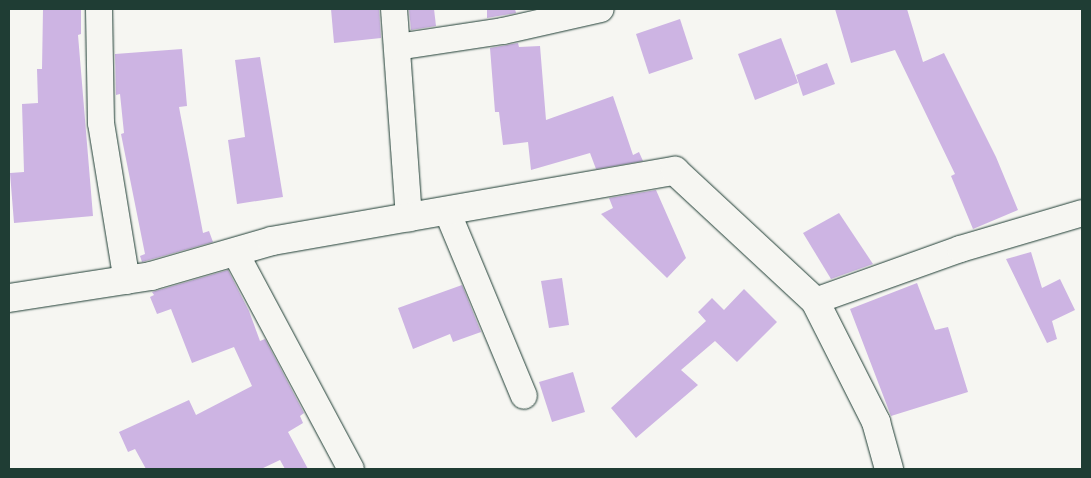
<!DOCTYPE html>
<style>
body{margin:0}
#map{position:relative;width:1091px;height:478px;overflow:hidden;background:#f6f6f2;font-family:Dekko,sans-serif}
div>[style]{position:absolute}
.building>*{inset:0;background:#cdb4e3}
.roads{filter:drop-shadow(0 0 1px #1f3d34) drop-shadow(0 0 1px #1f3d34)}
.street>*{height:26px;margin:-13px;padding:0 13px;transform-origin:13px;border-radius:13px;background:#f6f6f2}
.secondary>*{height:28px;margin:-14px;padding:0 14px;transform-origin:14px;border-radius:14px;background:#f6f6f2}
span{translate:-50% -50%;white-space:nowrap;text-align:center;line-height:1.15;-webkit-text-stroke:5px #f6f6f2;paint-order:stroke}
.frame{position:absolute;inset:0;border:10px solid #1f3d34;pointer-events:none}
</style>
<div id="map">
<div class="building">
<i style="clip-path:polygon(43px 9px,81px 9px,81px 34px,78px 35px,93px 216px,14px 223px,10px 173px,24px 172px,22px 104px,38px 103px,37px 69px,42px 69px)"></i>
<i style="clip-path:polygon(331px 9px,379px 9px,381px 38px,334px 43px)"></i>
<i style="clip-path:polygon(409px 9px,434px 9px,436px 26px,411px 30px)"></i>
<i style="clip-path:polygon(487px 9px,515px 9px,516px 13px,487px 18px)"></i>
<i style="clip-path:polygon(835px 9px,907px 9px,923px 62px,944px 53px,996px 157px,1018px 210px,973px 229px,951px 176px,955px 174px,895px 50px,851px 63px)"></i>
<i style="clip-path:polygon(680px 19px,693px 59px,649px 74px,636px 34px)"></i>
<i style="clip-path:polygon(781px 38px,798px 83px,755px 100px,738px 54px)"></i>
<i style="clip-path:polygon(518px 43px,519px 47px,540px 46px,546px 120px,613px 96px,633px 155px,639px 152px,643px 161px,596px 169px,590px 153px,531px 170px,528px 142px,503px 145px,499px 112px,495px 112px,490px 48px)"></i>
<i style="clip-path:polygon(182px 49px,187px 106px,179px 107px,203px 233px,209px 231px,213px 242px,142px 262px,140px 256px,145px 254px,121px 134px,124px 133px,120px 94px,116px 95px,115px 54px)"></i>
<i style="clip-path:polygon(260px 57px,283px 197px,237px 204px,228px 140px,245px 137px,235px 60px)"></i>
<i style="clip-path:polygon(827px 63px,835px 84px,803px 96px,796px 75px)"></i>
<i style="clip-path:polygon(656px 190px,686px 258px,667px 278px,601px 214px,613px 208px,609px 198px)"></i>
<i style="clip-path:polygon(839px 213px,873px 264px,831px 279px,803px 233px)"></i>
<i style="clip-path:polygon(1031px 252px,1042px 288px,1060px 279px,1075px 310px,1052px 321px,1057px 339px,1047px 343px,1006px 259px)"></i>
<i style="clip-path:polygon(228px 270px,249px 311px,260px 341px,265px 339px,304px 413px,300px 416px,303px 423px,288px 432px,308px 469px,285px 469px,280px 460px,261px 469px,146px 469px,135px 449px,128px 452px,119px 432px,189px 400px,196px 415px,252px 386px,234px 347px,192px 363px,171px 309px,157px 314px,150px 297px,154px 295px,152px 292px)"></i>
<i style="clip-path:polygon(562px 278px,569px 325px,549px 328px,541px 281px)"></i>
<i style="clip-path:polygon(917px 283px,935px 330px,948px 327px,968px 392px,891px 416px,850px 309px)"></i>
<i style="clip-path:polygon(462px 285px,481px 332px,453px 342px,450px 334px,413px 349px,398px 308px)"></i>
<i style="clip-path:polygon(744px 289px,777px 322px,737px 362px,715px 341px,681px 370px,698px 385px,636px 438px,611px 408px,706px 321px,698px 312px,712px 298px,724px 310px)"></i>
<i style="clip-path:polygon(573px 372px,585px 412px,552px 422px,539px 382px)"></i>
</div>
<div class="roads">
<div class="street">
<i style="left:99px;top:9px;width:114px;rotate:89deg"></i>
<i style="left:101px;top:123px;width:160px;rotate:80.7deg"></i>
<i style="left:394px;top:9px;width:210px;rotate:85.9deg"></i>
<i style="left:397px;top:47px;width:107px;rotate:-8.6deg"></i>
<i style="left:503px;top:31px;width:100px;rotate:-12.7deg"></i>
<i style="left:447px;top:211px;width:200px;rotate:67.4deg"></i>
<i style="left:235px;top:252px;width:246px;rotate:61.9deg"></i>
<i style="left:815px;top:301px;width:154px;rotate:-19.7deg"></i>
<i style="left:960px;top:249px;width:127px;rotate:-16.4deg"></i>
</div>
<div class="secondary">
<i style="left:9px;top:298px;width:144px;rotate:-8.8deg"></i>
<i style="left:151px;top:276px;width:126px;rotate:-16.1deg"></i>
<i style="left:272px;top:241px;width:409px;rotate:-9.9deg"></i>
<i style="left:675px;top:171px;width:191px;rotate:42.9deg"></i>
<i style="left:815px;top:301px;width:136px;rotate:63.2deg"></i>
<i style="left:876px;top:422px;width:49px;rotate:74.5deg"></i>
</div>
</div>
<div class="frame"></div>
</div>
